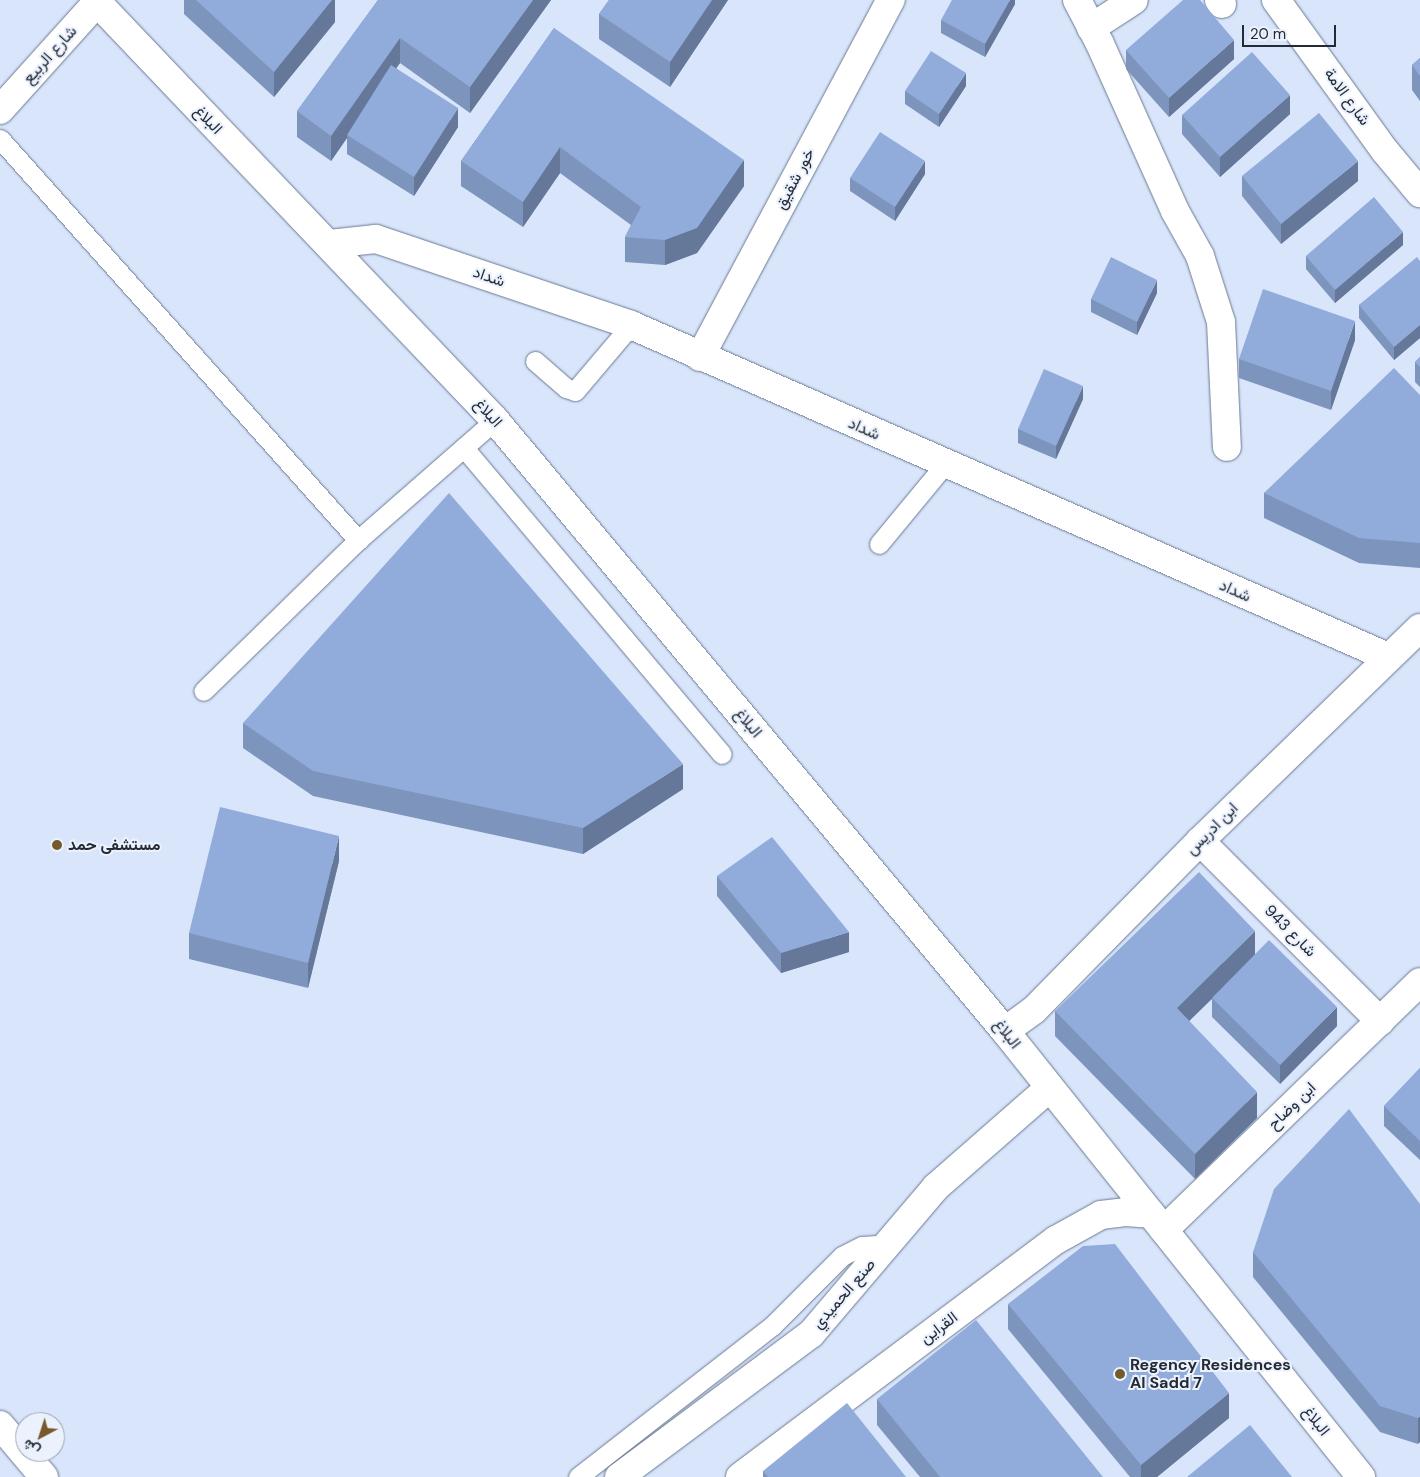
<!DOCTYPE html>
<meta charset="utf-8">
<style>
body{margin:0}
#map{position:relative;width:1420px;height:1477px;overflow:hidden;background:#d8e5fb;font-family:"DM Sans",Vazirmatn,sans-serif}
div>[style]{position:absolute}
.roads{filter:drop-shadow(0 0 1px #6a7991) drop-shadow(0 0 1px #6a7991)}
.lane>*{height:19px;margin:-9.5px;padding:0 9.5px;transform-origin:9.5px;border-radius:9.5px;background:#fff}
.street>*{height:28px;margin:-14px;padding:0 14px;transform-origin:14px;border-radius:14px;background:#fff}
.secondary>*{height:28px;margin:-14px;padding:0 14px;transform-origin:14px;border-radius:14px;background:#fff}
.wall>*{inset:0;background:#7d94bc}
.shaded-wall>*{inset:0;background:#667899}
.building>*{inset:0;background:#91acdb}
.dots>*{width:14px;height:14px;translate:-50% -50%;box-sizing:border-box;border:2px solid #ebf2fd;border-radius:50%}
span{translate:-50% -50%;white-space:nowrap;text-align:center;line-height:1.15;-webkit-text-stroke:4px #ebf2fd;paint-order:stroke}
.street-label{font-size:16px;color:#252b35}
.poi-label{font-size:16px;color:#252b35;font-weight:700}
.left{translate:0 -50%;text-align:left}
.north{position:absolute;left:15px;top:1412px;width:50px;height:50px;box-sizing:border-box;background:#ebf2fd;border:1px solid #9ca2ad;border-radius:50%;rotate:220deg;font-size:14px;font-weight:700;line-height:20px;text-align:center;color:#252b35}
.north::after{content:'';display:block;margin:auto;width:18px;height:22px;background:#765a2d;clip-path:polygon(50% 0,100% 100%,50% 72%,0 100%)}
.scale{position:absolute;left:1242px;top:25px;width:94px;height:22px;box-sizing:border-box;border:2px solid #252b35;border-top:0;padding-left:6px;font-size:15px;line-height:18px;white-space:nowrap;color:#252b35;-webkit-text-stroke:4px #ebf2fd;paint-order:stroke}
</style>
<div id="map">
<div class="roads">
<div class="lane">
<i style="left:0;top:139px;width:538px;rotate:48.24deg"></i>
<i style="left:358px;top:540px;width:216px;rotate:135.7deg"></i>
<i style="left:535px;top:361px;width:41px;rotate:41.1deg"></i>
<i style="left:566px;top:388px;width:9px;rotate:18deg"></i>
<i style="left:575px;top:391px;width:87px;rotate:-49.7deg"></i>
<i style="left:464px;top:448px;width:400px;rotate:49.9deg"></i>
<i style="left:358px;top:540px;width:182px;rotate:-41.2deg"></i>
<i style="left:879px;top:544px;width:104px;rotate:-50.5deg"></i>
<i style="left:578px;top:1477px;width:246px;rotate:-37.9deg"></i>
<i style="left:772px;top:1326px;width:99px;rotate:-45deg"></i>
<i style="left:842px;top:1256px;width:22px;rotate:-27deg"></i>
<i style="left:862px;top:1246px;width:26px;rotate:-4deg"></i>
</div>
<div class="street">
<i style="left:95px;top:0;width:580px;rotate:46.4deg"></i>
<i style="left:495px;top:420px;width:796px;rotate:50.15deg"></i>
<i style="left:1005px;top:1031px;width:571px;rotate:51.4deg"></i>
<i style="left:1077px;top:0;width:50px;rotate:62.4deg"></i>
<i style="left:1100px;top:44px;width:183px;rotate:65.8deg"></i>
<i style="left:1175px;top:211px;width:51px;rotate:60.9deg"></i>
<i style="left:1200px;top:256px;width:69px;rotate:72.3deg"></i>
<i style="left:1221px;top:322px;width:125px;rotate:87.3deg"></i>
<i style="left:1219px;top:0;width:5px;rotate:53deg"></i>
<i style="left:1091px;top:28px;width:51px;rotate:-33.1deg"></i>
<i style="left:329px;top:244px;width:47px;rotate:-6.1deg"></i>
<i style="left:376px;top:239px;width:269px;rotate:18.6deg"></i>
<i style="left:631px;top:325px;width:827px;rotate:23.68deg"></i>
<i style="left:700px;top:357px;width:405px;rotate:-61.9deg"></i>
<i style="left:1200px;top:841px;width:255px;rotate:45deg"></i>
<i style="left:1005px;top:1031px;width:36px;rotate:-36deg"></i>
<i style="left:1034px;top:1010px;width:237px;rotate:-45.5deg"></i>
<i style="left:1200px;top:841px;width:306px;rotate:-44.1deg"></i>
<i style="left:1164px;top:1230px;width:356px;rotate:-44.1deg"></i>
<i style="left:0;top:1425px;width:68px;rotate:49.8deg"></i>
<i style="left:619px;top:1477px;width:239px;rotate:-36.7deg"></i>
<i style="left:811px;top:1334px;width:193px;rotate:-49.6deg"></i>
<i style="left:936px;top:1187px;width:150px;rotate:-41.2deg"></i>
<i style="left:740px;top:1477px;width:395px;rotate:-36.9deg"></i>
<i style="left:1056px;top:1240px;width:51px;rotate:-29.1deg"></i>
<i style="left:1101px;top:1215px;width:24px;rotate:-7deg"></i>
<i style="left:1125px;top:1212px;width:26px;rotate:4deg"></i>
</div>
<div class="secondary">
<i style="left:1276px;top:0;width:186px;rotate:54.2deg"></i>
<i style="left:1385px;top:151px;width:55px;rotate:50.2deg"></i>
<i style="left:0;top:110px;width:148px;rotate:-48deg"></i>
</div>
</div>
<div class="wall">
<i style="clip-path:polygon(184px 0,335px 0,335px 22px,274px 97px,184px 14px)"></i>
<i style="clip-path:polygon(378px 0,551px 0,470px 113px,400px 63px,396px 68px,458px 127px,414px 196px,347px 154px,347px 138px,331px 161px,297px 137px,297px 111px)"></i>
<i style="clip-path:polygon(609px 0,728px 0,670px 87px,599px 39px,599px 14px)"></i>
<i style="clip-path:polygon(1015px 0,1015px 4px,985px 57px,941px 33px,941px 20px)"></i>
<i style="clip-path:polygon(554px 28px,744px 186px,697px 253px,665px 265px,625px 262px,625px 237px,631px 225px,560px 173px,523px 227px,461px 186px,461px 161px)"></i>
<i style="clip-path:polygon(1126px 50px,1234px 59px,1169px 117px,1126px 69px)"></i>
<i style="clip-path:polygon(1420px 58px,1420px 101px,1412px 90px,1412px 65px)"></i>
<i style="clip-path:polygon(966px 86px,939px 127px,905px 104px,905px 91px)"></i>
<i style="clip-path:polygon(1290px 114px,1220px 177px,1182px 134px,1182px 115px)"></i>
<i style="clip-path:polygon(925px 174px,895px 221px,850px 191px,850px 178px)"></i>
<i style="clip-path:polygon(1242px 176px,1358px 181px,1281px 244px,1242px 196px)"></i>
<i style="clip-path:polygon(1403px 245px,1335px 303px,1306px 269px,1306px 256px)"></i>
<i style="clip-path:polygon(1420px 261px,1420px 338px,1394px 360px,1359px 318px,1359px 305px)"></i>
<i style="clip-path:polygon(1157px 293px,1137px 335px,1091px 312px,1091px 299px)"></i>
<i style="clip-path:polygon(1355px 340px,1331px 410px,1239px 378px,1239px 359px)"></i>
<i style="clip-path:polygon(1420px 357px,1420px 387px,1415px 382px,1415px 362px)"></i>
<i style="clip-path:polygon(1420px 395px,1420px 568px,1359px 563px,1264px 518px,1264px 493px)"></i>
<i style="clip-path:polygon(1083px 399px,1056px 459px,1018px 443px,1018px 429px)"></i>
<i style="clip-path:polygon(243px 723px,683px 789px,583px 854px,313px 796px,243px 748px)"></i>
<i style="clip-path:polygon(339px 861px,308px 988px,189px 959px,189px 933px)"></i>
<i style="clip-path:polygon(717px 876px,849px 952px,781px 973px,717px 896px)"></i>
<i style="clip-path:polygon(1255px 954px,1337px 1026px,1280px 1084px,1212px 1017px,1212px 999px,1189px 1021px,1257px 1118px,1195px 1179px,1055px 1036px,1055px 1011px)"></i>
<i style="clip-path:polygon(1420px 1068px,1420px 1160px,1384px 1126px,1384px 1106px)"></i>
<i style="clip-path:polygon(1420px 1204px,1418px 1444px,1380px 1432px,1253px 1277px,1253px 1252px)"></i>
<i style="clip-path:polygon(1008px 1304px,1229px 1418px,1157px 1477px,1130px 1477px,1008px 1329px)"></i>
<i style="clip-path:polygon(877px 1399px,1103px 1477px,920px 1477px,877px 1425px)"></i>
<i style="clip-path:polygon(763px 1471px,906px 1477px,763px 1477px)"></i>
</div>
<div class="shaded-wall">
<i style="clip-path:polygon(332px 0,335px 0,335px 22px,274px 97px,274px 72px)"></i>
<i style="clip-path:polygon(533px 0,551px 0,470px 113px,470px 87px)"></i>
<i style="clip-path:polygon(712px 0,728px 0,670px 87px,670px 62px)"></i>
<i style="clip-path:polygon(1010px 0,1015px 0,1015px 4px,985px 57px,985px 44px)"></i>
<i style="clip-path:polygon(400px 38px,400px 63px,349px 136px,347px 135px,347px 138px,331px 161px,331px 136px)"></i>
<i style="clip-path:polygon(1234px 40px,1234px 59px,1169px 117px,1169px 98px)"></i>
<i style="clip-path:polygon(966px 73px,966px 86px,939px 127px,939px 114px)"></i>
<i style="clip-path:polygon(1290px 95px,1290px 114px,1220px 177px,1220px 157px)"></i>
<i style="clip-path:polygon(458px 108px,458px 127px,414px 196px,414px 177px)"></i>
<i style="clip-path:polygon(560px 147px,560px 173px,523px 227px,523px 202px)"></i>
<i style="clip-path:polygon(744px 160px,744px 186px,697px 253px,665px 265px,665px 240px)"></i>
<i style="clip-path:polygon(925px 161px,925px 174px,895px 221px,895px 207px)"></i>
<i style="clip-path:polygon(1358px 161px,1358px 181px,1281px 244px,1281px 224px)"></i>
<i style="clip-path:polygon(1403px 232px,1403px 245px,1335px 303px,1335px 290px)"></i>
<i style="clip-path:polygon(1157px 280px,1157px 293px,1137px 335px,1137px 322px)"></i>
<i style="clip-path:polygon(1355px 321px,1355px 340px,1331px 410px,1331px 391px)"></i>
<i style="clip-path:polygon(1420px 325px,1420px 338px,1394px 360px,1394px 347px)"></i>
<i style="clip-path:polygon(1083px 386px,1083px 399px,1056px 459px,1056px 446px)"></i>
<i style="clip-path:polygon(683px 764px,683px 789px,583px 854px,583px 828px)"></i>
<i style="clip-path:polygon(339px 836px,339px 861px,308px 988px,308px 963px)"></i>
<i style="clip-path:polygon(1255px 931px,1255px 956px,1177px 1033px,1177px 1008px)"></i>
<i style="clip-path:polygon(849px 932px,849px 952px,781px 973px,781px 953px)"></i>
<i style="clip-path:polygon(1337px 1007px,1337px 1026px,1280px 1084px,1280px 1065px)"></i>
<i style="clip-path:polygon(1257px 1092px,1257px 1118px,1195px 1179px,1195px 1154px)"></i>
<i style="clip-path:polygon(1229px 1393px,1229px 1418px,1157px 1477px,1141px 1477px,1141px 1465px)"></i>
<i style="clip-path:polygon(1420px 1416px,1420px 1442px,1418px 1444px,1418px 1418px)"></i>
</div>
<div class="building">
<i style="clip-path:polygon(196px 0,332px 0,274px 72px)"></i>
<i style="clip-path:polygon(378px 0,533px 0,470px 87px,400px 38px,331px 136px,297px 111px)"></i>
<i style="clip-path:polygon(609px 0,712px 0,670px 62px,599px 14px)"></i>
<i style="clip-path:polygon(952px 0,1010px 0,985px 44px,941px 20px)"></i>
<i style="clip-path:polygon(1183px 0,1200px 0,1234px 40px,1169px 98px,1126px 50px)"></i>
<i style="clip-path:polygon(554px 28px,744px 160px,697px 228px,665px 240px,625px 237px,641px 207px,560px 147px,523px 202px,461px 161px)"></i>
<i style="clip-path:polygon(931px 51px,966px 73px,939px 114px,905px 91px)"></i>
<i style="clip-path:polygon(1252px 52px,1290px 95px,1220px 157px,1182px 115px)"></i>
<i style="clip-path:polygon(1420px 58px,1420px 76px,1412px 65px)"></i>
<i style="clip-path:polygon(391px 65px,458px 108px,414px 177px,347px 135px)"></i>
<i style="clip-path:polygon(1319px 113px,1358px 161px,1281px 224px,1242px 176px)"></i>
<i style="clip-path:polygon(880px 132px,925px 161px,895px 207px,850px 178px)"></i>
<i style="clip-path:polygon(1374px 197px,1403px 232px,1335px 290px,1306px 256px)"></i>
<i style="clip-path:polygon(1111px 257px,1157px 280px,1137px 322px,1091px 299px)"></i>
<i style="clip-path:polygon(1417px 257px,1420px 261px,1420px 325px,1394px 347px,1359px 305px)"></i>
<i style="clip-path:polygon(1263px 289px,1355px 321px,1331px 391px,1239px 359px)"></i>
<i style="clip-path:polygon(1420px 357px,1420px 367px,1415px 362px)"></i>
<i style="clip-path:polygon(1394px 368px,1420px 395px,1420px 543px,1359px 538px,1264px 493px)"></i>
<i style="clip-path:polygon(1044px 369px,1083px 386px,1056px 446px,1018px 429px)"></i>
<i style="clip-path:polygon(449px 493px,683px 764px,583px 828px,313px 771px,243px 723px)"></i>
<i style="clip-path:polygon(220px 807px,339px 836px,308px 963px,189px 933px)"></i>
<i style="clip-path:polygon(772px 837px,849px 932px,781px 953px,717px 876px)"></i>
<i style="clip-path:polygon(1199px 872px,1255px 931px,1177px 1008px,1257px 1092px,1195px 1154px,1055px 1011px)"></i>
<i style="clip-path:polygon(1269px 940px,1337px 1007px,1280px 1065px,1212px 998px)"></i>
<i style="clip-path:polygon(1420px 1068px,1420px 1141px,1384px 1106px)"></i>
<i style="clip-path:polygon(1349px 1109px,1420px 1204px,1420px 1416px,1418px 1418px,1380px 1406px,1253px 1252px,1274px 1189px)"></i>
<i style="clip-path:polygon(1115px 1244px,1229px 1393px,1141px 1465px,1008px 1304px,1083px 1246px)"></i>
<i style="clip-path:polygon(976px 1320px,1103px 1477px,940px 1477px,877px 1399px)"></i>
<i style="clip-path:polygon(847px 1403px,906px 1477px,768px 1477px,763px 1471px)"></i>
<i style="clip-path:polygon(1250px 1425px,1292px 1477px,1187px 1477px)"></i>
</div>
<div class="dots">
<i style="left:57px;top:845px;background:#765a2d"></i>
<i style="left:1120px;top:1374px;background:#765a2d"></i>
</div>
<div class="street-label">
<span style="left:50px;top:55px;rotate:-48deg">شارع الربيع</span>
<span style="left:1347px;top:97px;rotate:54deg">شارع الامة</span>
<span style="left:208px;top:120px;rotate:46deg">البلاغ</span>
<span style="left:795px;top:179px;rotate:-62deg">خور شقيق</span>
<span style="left:489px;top:277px;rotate:19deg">شداد</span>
<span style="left:488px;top:413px;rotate:48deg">البلاغ</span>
<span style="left:864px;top:429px;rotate:24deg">شداد</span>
<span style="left:1235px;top:591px;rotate:24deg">شداد</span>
<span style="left:748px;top:723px;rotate:50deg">البلاغ</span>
<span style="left:1212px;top:829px;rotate:-45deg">ابن ادريس</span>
<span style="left:1290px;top:931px;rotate:45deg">شارع 943</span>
<span style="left:1007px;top:1034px;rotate:52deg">البلاغ</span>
<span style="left:1292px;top:1106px;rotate:-44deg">ابن وضاح</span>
<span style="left:844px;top:1294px;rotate:-49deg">صنع الحميدي</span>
<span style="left:939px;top:1328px;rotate:-37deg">القراين</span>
<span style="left:1316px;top:1421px;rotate:52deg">البلاغ</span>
</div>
<div class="poi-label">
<span class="left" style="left:68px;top:845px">مستشفى حمد</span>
<span class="left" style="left:1130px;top:1374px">Regency Residences<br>Al Sadd 7</span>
</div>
<div class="north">ش</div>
<div class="scale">20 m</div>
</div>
